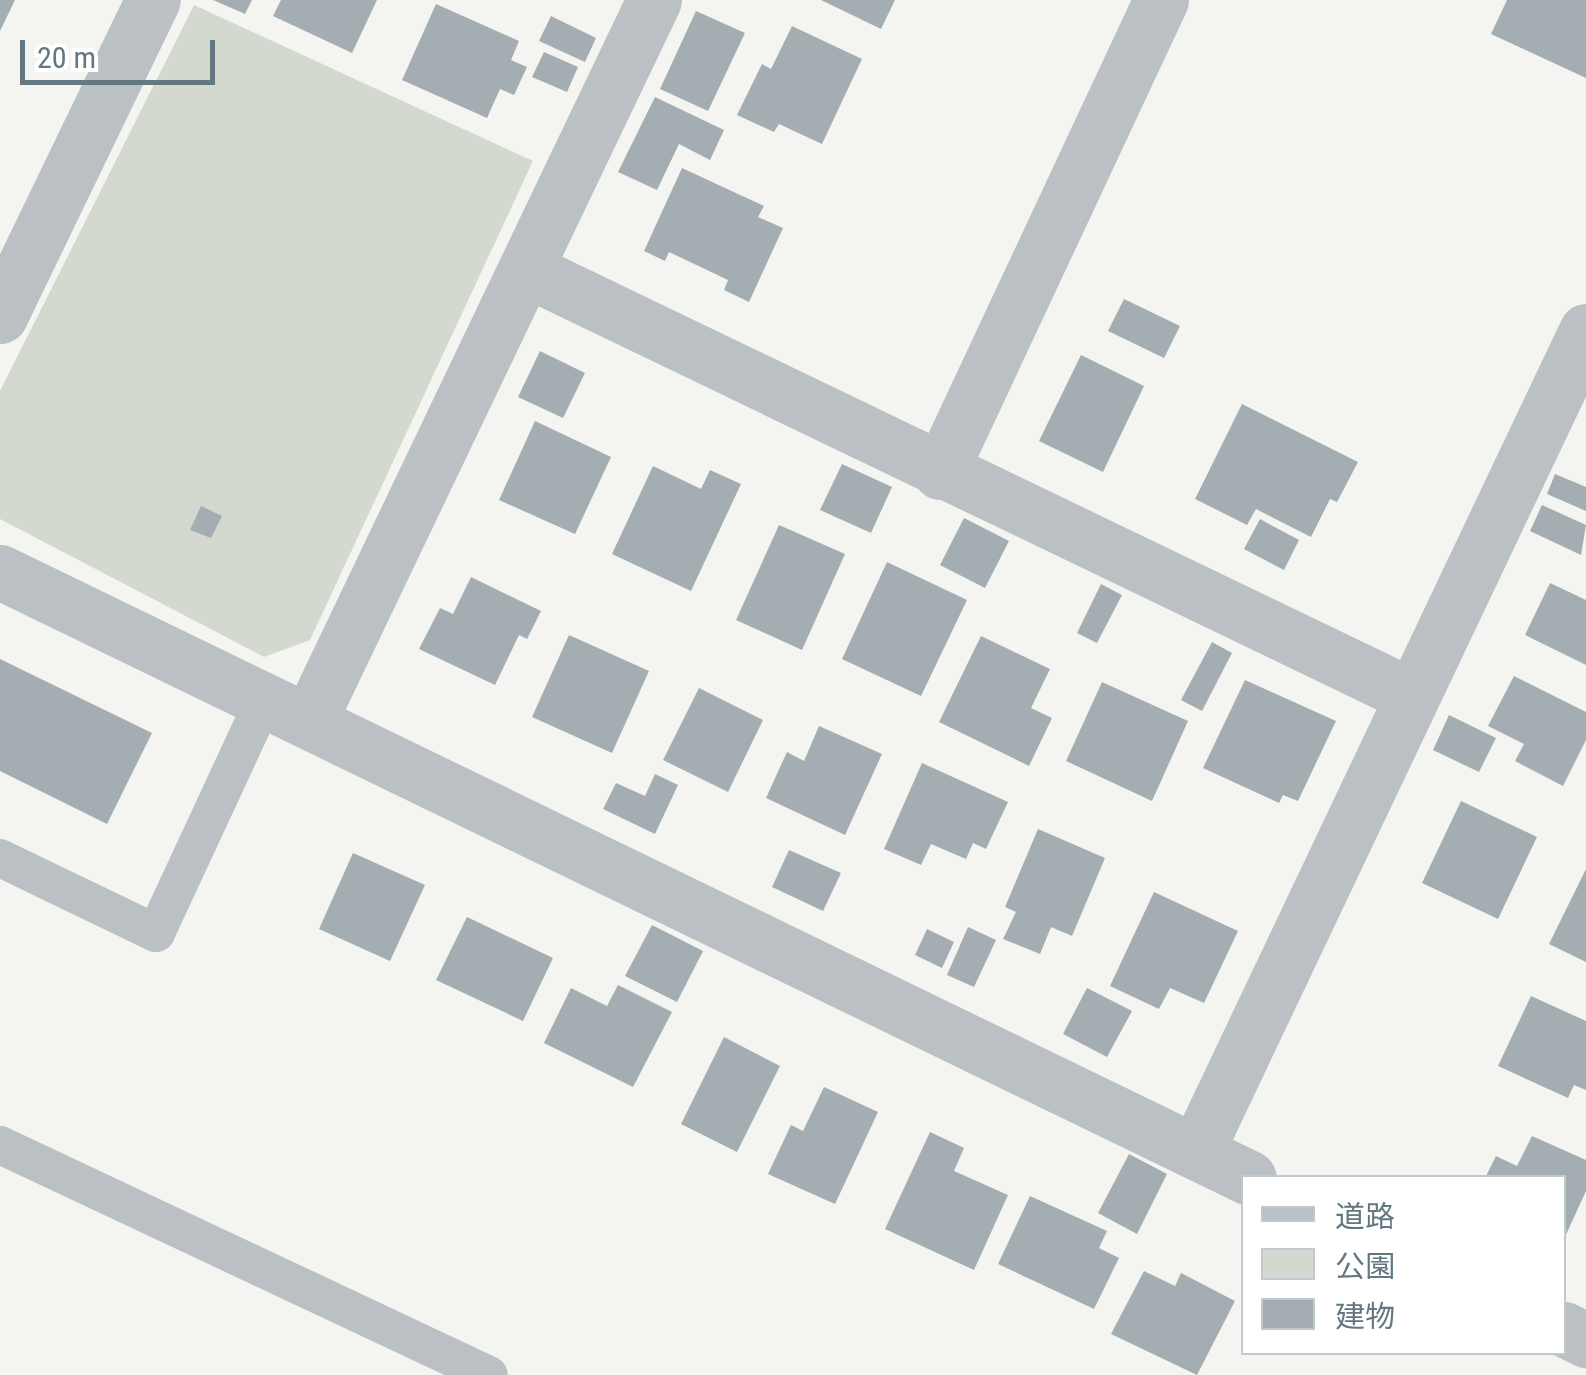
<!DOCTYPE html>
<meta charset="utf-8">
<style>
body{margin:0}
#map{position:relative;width:1586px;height:1375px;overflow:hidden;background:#f4f4f0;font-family:"Roboto Condensed","Noto Sans JP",sans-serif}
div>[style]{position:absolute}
.green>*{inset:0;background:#d4d9d0}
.building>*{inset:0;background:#a4aeb2}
.service>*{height:38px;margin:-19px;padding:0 19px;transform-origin:19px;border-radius:19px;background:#bac0c3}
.minor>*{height:55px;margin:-27.5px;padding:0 27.5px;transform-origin:27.5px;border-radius:27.5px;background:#bac0c3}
span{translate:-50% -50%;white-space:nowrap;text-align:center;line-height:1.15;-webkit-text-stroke:10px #fff;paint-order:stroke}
.legend{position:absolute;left:1241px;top:1175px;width:325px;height:180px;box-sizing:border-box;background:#fff;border:2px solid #c1c9cd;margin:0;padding:12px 18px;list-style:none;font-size:30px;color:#647881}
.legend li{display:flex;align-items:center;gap:20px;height:50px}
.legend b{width:50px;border:2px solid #c1c9cd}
.scale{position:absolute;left:20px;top:40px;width:195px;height:45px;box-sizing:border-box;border:5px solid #647881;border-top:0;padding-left:12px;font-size:30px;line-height:35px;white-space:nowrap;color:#647881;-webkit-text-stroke:8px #fff;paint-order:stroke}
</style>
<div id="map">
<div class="green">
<i style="clip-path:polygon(194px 5px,533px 161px,310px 640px,264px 657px,0 519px,0 391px)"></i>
</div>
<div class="building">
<i style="clip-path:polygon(0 0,15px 0,0 31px)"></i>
<i style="clip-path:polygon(213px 0,252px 0,245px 14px)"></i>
<i style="clip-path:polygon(281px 0,377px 0,352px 53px,273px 16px)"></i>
<i style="clip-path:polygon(821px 0,895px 0,881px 29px)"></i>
<i style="clip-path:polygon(1507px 0,1586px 0,1586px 78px,1491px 34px)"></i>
<i style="clip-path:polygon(436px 4px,519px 41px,511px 60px,527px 67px,514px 95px,500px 89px,487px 118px,402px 80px)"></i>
<i style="clip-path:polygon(696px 11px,745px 33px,708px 111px,660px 89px)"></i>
<i style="clip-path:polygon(551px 16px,596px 38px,585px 62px,539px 41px)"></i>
<i style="clip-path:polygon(792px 26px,862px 59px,822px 144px,779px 124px,774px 132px,737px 115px,762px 64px,771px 69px)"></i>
<i style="clip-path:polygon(544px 52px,578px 67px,567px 92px,532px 77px)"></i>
<i style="clip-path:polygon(655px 97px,724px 130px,710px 160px,679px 144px,657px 190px,618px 172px)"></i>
<i style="clip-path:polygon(682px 168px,764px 206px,758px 217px,783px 228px,749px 302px,724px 290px,728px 280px,669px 252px,665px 261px,644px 251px)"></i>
<i style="clip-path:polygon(1124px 299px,1180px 326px,1164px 358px,1108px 331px)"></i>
<i style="clip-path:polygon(540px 351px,585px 373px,563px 418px,518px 397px)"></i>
<i style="clip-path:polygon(1081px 355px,1144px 386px,1103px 472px,1039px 441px)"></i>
<i style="clip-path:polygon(1242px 404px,1358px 462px,1337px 502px,1330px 499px,1311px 537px,1256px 509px,1247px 525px,1195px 499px)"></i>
<i style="clip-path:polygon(535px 421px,611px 457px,575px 534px,499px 500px)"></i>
<i style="clip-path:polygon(842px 464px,892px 487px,871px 533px,820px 510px)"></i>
<i style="clip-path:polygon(653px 466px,701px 489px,710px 470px,741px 484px,691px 591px,612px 554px)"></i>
<i style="clip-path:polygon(1555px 474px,1586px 487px,1586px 511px,1547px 494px)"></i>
<i style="clip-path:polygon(1542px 505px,1586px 525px,1581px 555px,1530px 531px)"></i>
<i style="clip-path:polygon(201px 506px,222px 516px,211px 538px,190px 530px)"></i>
<i style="clip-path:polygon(964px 518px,1009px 541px,985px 588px,940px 565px)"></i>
<i style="clip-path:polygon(1260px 519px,1299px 540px,1284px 570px,1244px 549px)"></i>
<i style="clip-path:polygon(779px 525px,845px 554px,802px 650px,736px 620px)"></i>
<i style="clip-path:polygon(887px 562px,967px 600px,921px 696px,842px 659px)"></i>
<i style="clip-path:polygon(471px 577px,541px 611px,527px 639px,519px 635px,495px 685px,419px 649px,440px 608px,453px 614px)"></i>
<i style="clip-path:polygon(1550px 583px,1586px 600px,1586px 665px,1525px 635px)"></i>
<i style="clip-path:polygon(1101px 584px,1122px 595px,1097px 643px,1077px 633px)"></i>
<i style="clip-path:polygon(569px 635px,649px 671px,612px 753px,532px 717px)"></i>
<i style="clip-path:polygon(981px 636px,1050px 669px,1031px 708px,1052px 718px,1029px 766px,939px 722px)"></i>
<i style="clip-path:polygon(1212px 642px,1232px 653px,1202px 711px,1181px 700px)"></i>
<i style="clip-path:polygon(0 659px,152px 733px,107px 824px,0 771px)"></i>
<i style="clip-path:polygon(1514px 676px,1586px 712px,1586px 740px,1563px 786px,1515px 761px,1524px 744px,1488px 726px)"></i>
<i style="clip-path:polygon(1245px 680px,1336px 721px,1298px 801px,1283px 795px,1279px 803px,1203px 768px)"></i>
<i style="clip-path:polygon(1102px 682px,1188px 721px,1152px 801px,1066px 761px)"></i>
<i style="clip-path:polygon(699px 688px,763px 720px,728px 792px,663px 760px)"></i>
<i style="clip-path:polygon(1449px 715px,1496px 738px,1479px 772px,1433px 750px)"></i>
<i style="clip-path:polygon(819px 726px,882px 754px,845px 835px,766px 798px,787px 752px,804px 761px)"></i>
<i style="clip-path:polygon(922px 763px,1008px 802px,986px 849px,973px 843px,966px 859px,931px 844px,921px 865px,884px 849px)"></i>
<i style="clip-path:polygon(655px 774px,678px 785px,655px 834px,603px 809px,616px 783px,645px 796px)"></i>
<i style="clip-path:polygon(1461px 801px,1537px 837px,1498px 919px,1422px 883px)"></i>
<i style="clip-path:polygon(1038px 829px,1105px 858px,1072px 936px,1051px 927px,1040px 954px,1003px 939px,1016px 912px,1005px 907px)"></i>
<i style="clip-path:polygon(789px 850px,841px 873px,823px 911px,772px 887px)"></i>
<i style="clip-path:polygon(353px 853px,425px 885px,390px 961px,319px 929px)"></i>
<i style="clip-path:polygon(1586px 869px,1586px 962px,1549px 944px)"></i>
<i style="clip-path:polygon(1154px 892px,1238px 931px,1204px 1003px,1170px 988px,1159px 1009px,1110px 986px)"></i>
<i style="clip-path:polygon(467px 917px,553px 958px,523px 1021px,436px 980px)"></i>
<i style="clip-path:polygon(652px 925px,703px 951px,677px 1002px,625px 976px)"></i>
<i style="clip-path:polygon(968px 927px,996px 940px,974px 987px,947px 975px)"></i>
<i style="clip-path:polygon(927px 929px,954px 942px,942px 968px,915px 955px)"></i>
<i style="clip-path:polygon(618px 985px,672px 1012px,633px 1087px,544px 1043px,571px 988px,607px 1006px)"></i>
<i style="clip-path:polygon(1087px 988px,1132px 1011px,1107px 1057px,1063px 1034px)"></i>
<i style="clip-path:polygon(1531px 996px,1586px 1021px,1586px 1090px,1574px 1085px,1568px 1098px,1498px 1066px)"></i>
<i style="clip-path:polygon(724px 1037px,780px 1066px,737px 1152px,681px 1124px)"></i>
<i style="clip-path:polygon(824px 1087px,878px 1112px,835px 1204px,768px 1174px,791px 1125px,803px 1131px)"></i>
<i style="clip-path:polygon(930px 1132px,964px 1148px,954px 1171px,1008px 1195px,974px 1270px,885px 1229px)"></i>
<i style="clip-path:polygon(1532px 1136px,1586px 1160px,1586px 1191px,1564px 1239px,1564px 1178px,1485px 1178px,1496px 1156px,1517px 1166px)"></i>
<i style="clip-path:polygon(1129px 1154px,1167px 1174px,1137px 1234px,1098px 1213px)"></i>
<i style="clip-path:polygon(1030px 1196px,1107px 1231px,1099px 1248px,1119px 1258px,1094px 1309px,998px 1264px)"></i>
<i style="clip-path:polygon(1144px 1271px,1175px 1286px,1181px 1273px,1235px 1301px,1197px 1375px,1111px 1334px)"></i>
</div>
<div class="service">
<i style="left:0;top:858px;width:173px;rotate:25.7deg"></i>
<i style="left:156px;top:933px;width:259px;rotate:-65.1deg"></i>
<i style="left:0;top:1145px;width:540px;rotate:25.19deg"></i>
</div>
<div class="minor">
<i style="left:527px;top:270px;width:982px;rotate:25.7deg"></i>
<i style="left:0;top:316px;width:351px;rotate:-64.2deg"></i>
<i style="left:940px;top:472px;width:521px;rotate:-64.91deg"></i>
<i style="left:0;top:572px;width:1388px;rotate:25.88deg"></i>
<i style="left:310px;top:719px;width:797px;rotate:-64.43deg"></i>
<i style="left:1196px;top:1152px;width:909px;rotate:-64.59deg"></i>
<i style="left:1564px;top:1329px;width:25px;rotate:27deg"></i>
</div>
<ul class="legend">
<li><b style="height:12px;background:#bac0c3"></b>道路</li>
<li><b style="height:28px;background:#d4d9d0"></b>公園</li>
<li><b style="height:28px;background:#a4aeb2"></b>建物</li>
</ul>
<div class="scale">20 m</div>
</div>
